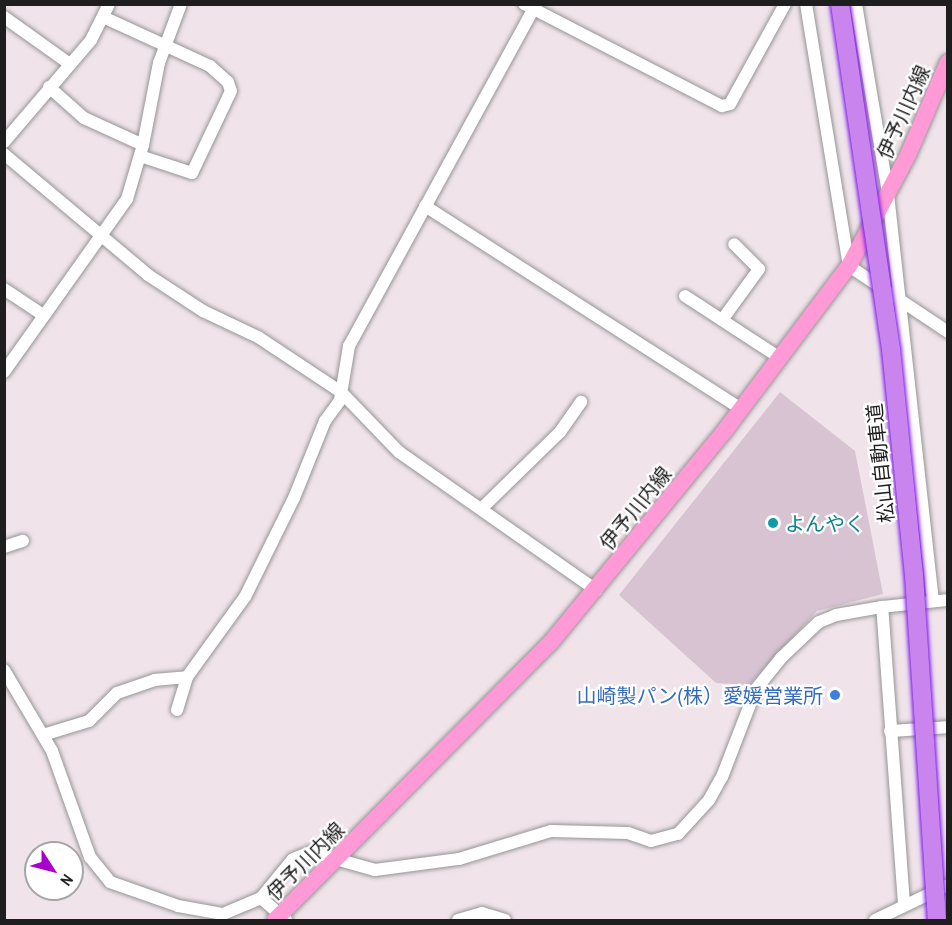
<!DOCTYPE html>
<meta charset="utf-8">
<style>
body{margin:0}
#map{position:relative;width:952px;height:925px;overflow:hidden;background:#f0e4ea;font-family:"Archivo Narrow","Noto Sans JP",sans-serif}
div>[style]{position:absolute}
.building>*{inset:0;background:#d7c3d2}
.roads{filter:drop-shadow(0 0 2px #959595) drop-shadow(0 0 2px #959595)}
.minor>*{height:12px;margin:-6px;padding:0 6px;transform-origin:6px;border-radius:6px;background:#fff}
.major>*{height:16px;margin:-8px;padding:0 8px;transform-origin:8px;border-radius:8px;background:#ff9ad6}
.bridges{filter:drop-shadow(0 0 2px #7d16e8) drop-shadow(0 0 2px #7d16e8)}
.highway-bridge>*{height:18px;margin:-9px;padding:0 9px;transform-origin:9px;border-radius:9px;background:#c985ed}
.dots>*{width:16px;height:16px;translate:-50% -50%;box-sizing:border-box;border:3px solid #fff;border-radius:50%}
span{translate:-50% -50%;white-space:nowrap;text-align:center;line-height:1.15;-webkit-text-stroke:4.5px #fff;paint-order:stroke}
.street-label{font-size:20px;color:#1e1e1e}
.culture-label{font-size:20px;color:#0d838f}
.left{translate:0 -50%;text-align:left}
.shop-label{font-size:20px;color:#366cbe}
.right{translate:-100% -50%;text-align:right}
.frame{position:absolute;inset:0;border:6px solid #1e1e1e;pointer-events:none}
.north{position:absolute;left:24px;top:841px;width:60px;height:60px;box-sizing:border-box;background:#fff;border:2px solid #a5a5a5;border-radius:50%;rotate:126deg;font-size:16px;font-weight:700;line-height:24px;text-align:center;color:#1e1e1e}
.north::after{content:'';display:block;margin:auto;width:21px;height:27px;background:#ab00cd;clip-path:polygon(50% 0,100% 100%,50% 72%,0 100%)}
</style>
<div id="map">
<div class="building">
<i style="clip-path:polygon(780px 392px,855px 451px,883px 594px,817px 611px,749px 685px,716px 683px,619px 595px)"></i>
</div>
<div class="roads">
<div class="minor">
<i style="left:524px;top:4px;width:223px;rotate:27.3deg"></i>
<i style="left:722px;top:106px;width:8px;rotate:-14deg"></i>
<i style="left:730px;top:104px;width:114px;rotate:-61.2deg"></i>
<i style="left:806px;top:4px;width:266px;rotate:80.7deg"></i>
<i style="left:849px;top:266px;width:119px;rotate:33.7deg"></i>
<i style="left:856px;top:4px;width:193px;rotate:80.4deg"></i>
<i style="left:888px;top:194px;width:407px;rotate:83.7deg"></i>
<i style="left:4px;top:17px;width:81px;rotate:35.5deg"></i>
<i style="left:103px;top:17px;width:118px;rotate:24.6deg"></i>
<i style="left:210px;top:66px;width:24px;rotate:42deg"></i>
<i style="left:228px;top:82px;width:9px;rotate:72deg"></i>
<i style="left:231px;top:91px;width:91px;rotate:115.4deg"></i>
<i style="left:192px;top:173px;width:55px;rotate:-161.9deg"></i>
<i style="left:49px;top:87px;width:47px;rotate:41.5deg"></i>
<i style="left:84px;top:118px;width:65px;rotate:24.6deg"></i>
<i style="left:4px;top:142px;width:134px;rotate:-49.5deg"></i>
<i style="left:91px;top:40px;width:40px;rotate:-63.4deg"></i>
<i style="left:4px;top:154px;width:188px;rotate:40deg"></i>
<i style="left:148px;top:275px;width:66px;rotate:33.2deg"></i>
<i style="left:203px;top:311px;width:61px;rotate:25.3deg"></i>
<i style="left:258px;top:337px;width:100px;rotate:33.5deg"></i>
<i style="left:341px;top:392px;width:83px;rotate:46deg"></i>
<i style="left:399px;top:452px;width:241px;rotate:35deg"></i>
<i style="left:425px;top:206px;width:376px;rotate:32.7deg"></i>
<i style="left:4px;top:289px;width:47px;rotate:33.7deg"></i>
<i style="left:685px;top:296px;width:113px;rotate:33.1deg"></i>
<i style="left:722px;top:320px;width:63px;rotate:-54deg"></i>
<i style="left:759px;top:269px;width:35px;rotate:-135deg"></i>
<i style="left:4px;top:372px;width:212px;rotate:-54.6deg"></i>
<i style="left:127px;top:199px;width:56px;rotate:-73.5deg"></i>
<i style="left:143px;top:145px;width:84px;rotate:-79deg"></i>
<i style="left:159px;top:63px;width:63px;rotate:-69.6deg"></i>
<i style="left:481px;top:509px;width:110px;rotate:-44.3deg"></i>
<i style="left:560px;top:432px;width:37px;rotate:-55deg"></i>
<i style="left:4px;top:547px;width:20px;rotate:-18deg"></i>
<i style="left:4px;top:670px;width:94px;rotate:59.3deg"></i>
<i style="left:52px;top:751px;width:113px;rotate:70.3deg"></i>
<i style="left:90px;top:857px;width:32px;rotate:51deg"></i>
<i style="left:110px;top:882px;width:72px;rotate:19.4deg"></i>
<i style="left:178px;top:906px;width:46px;rotate:10.1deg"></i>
<i style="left:223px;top:914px;width:41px;rotate:-22.8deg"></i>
<i style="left:261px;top:898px;width:33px;rotate:41deg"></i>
<i style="left:177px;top:710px;width:34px;rotate:-73deg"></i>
<i style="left:890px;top:731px;width:58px;rotate:-3.9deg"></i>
<i style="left:43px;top:735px;width:48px;rotate:-16.9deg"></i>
<i style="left:89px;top:721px;width:40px;rotate:-45deg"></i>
<i style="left:117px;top:693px;width:39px;rotate:-19deg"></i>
<i style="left:154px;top:680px;width:33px;rotate:-5deg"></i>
<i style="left:187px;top:677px;width:99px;rotate:-54.1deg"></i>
<i style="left:245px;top:597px;width:110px;rotate:-63.7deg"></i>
<i style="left:294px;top:498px;width:83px;rotate:-68.1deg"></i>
<i style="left:325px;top:421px;width:26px;rotate:-54deg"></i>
<i style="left:340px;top:400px;width:55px;rotate:-80.5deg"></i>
<i style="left:349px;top:346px;width:390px;rotate:-61.3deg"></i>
<i style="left:261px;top:898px;width:50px;rotate:-50.6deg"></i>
<i style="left:293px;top:859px;width:19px;rotate:-21deg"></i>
<i style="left:311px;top:852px;width:66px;rotate:15.7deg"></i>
<i style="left:375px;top:870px;width:85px;rotate:-7.5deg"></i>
<i style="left:459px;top:859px;width:96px;rotate:-16.9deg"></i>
<i style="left:551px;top:831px;width:77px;rotate:1.5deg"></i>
<i style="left:628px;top:833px;width:24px;rotate:19deg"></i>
<i style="left:651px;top:841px;width:28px;rotate:-15deg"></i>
<i style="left:678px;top:834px;width:46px;rotate:-47.6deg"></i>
<i style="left:709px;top:800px;width:26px;rotate:-61deg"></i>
<i style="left:722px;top:777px;width:94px;rotate:-68.9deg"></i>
<i style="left:756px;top:689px;width:40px;rotate:-51deg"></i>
<i style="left:781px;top:658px;width:52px;rotate:-43.5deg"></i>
<i style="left:819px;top:622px;width:18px;rotate:-22deg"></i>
<i style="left:836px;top:615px;width:47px;rotate:-9.9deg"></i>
<i style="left:904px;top:904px;width:298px;rotate:-94.2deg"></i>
<i style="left:882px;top:607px;width:66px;rotate:-6.1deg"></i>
<i style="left:458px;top:920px;width:25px;rotate:-16deg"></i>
<i style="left:482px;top:913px;width:24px;rotate:17deg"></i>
<i style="left:875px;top:920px;width:81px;rotate:-25.6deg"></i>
</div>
<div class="major">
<i style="left:275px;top:920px;width:393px;rotate:-45.2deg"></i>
<i style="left:552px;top:641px;width:274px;rotate:-50.6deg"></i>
<i style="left:726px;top:429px;width:204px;rotate:-53deg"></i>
<i style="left:849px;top:266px;width:126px;rotate:-62deg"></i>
<i style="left:908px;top:155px;width:101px;rotate:-66.7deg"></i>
</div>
</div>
<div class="bridges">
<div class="highway-bridge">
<i style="left:840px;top:4px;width:349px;rotate:81.6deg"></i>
<i style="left:891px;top:349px;width:227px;rotate:84.2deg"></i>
<i style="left:914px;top:575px;width:346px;rotate:86.2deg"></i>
</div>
</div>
<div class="dots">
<i style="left:773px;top:523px;background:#0f9aa8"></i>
<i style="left:835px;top:695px;background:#3f7fe0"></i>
</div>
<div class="street-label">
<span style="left:903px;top:112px;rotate:-66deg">伊予川内線</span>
<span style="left:880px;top:463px;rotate:-96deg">松山自動車道</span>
<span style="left:635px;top:508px;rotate:-51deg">伊予川内線</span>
<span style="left:305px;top:861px;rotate:-45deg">伊予川内線</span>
</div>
<div class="culture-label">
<span class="left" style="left:785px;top:523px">よんやく</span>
</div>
<div class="shop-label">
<span class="right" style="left:823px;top:695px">山崎製パン(株）愛媛営業所</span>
</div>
<div class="frame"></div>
<div class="north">N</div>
</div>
